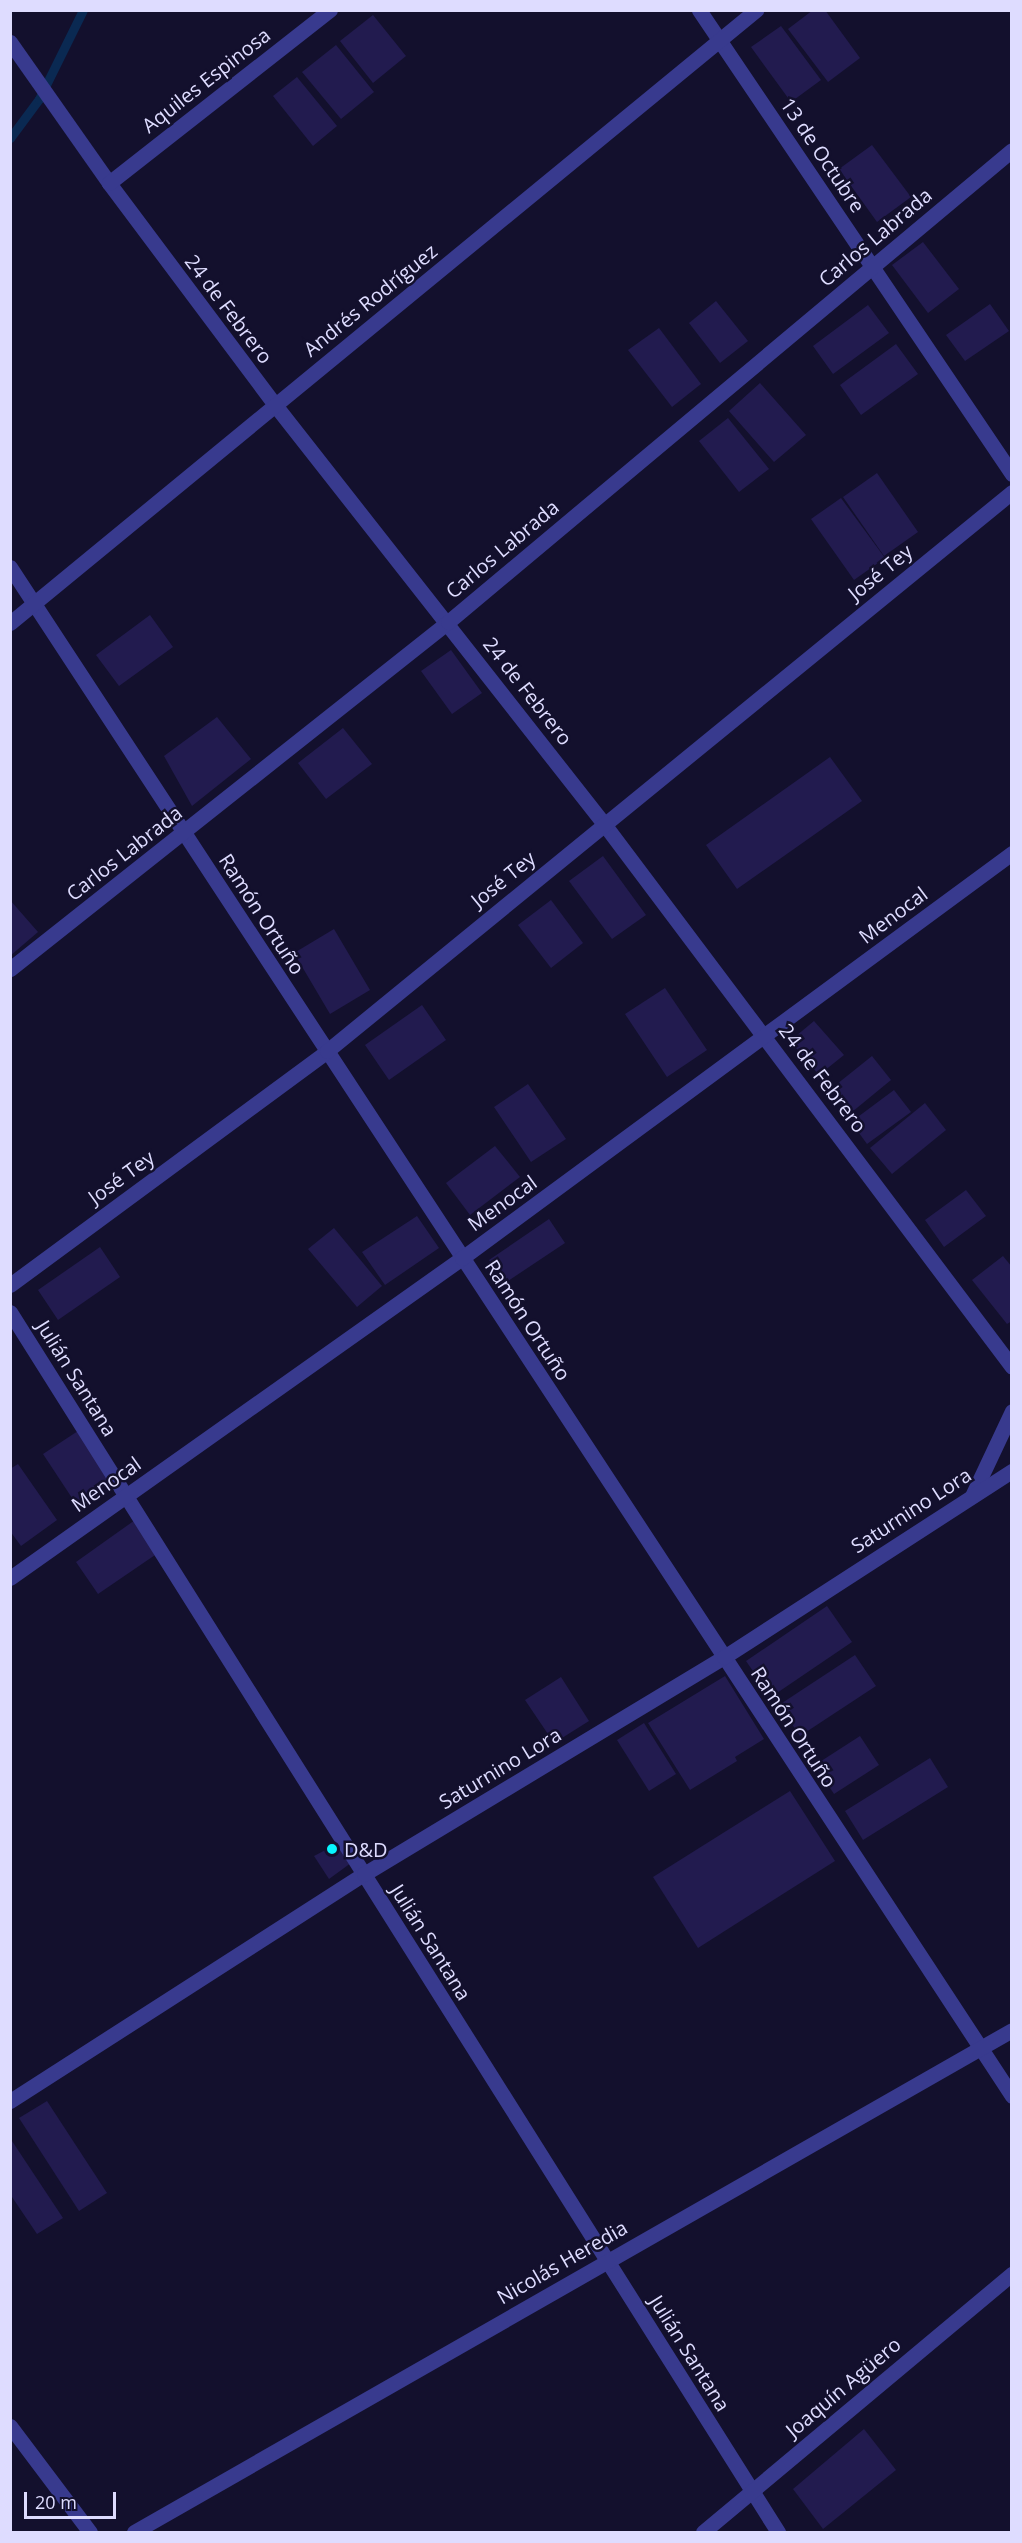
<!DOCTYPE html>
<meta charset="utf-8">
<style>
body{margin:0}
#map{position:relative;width:1022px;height:2543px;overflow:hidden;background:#13102d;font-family:"Open Sans",sans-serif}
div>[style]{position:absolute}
.stream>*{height:9px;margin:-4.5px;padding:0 4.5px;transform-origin:4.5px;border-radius:4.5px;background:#0a2952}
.building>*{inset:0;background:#221b4f}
.minor>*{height:15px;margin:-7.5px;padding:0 7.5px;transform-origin:7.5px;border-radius:7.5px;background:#383a8e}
.tertiary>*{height:15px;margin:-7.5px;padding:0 7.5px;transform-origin:7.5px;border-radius:7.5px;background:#383a8e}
.dots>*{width:16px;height:16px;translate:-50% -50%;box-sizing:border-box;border:3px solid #13102d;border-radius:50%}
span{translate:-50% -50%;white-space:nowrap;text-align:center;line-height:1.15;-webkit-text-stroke:5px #13102d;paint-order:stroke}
.street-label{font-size:20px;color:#dedcff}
.poi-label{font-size:20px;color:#dedcff}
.left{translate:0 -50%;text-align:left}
.frame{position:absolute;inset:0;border:12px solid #dedcff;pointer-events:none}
.scale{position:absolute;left:24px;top:2492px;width:92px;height:27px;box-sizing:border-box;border:3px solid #dedcff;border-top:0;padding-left:8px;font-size:18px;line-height:21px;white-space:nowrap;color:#dedcff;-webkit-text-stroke:4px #13102d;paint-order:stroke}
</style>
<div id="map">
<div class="stream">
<i style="left:10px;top:138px;width:49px;rotate:-53.4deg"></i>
<i style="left:39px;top:99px;width:99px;rotate:-63.7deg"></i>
</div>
<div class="building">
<i style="clip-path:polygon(813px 10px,825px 10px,860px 58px,828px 82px,788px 29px)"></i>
<i style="clip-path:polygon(373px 15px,406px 56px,373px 83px,340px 41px)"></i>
<i style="clip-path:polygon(781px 26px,821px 80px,791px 102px,751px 47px)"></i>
<i style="clip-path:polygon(336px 45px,374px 92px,341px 119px,302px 72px)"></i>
<i style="clip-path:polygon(297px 77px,337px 126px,313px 146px,273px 96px)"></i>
<i style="clip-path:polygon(872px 145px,911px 197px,877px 222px,839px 169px)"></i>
<i style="clip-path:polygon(923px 242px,959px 289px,928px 313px,892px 265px)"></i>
<i style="clip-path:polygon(716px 301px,748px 341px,720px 363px,689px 323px)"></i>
<i style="clip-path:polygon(990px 304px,1009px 331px,965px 361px,946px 335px)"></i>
<i style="clip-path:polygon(868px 305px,889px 333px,833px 374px,813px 346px)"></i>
<i style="clip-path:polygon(659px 328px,701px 384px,672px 407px,628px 350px)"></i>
<i style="clip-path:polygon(896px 344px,918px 374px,861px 415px,840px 385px)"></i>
<i style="clip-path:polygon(760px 383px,806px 435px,774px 462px,729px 411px)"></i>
<i style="clip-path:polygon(728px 418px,769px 469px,739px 492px,699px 441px)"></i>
<i style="clip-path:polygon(877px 473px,918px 532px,884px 556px,843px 497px)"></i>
<i style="clip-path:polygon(841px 498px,885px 558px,854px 580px,811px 519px)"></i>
<i style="clip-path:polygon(150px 615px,173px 647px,119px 686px,96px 655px)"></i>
<i style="clip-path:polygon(451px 650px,482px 693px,452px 714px,421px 671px)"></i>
<i style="clip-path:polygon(217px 717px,251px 759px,192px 806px,164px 756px)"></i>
<i style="clip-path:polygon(343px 728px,372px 764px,326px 799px,298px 763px)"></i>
<i style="clip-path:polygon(830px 757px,862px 801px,737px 889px,706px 845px)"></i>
<i style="clip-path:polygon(603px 856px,646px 915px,612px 939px,569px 881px)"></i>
<i style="clip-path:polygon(10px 900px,38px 932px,10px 956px)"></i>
<i style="clip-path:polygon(551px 900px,583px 943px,551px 968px,518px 925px)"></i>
<i style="clip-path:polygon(334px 929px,370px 990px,330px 1014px,294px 953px)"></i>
<i style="clip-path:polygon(665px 988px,707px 1050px,667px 1077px,625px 1014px)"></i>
<i style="clip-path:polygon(422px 1005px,446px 1040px,389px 1080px,365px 1045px)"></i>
<i style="clip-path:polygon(814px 1021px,844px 1055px,819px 1075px,790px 1041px)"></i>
<i style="clip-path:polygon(872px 1056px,891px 1080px,852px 1112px,832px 1088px)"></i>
<i style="clip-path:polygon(528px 1084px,566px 1139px,531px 1162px,494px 1107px)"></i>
<i style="clip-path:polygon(894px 1090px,911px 1112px,867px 1144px,851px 1122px)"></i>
<i style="clip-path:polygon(925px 1103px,946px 1130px,892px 1174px,870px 1148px)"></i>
<i style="clip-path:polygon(495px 1146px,520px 1177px,470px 1215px,446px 1183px)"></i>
<i style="clip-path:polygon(966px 1190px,986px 1216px,944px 1247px,925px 1220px)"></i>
<i style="clip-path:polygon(417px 1216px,439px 1248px,385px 1285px,362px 1252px)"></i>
<i style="clip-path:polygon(549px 1219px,565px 1243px,505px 1283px,489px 1260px)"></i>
<i style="clip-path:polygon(334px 1228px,382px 1286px,357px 1307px,308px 1249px)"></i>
<i style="clip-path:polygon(100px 1247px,120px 1277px,58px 1320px,38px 1290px)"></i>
<i style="clip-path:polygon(1003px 1256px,1012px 1267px,1012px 1321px,1007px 1324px,972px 1280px)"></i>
<i style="clip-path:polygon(81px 1429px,114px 1479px,76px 1504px,43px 1454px)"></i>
<i style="clip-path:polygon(18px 1464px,57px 1520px,21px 1546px,10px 1531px,10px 1469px)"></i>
<i style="clip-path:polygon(135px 1520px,158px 1553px,98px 1594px,76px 1562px)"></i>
<i style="clip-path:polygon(827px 1606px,852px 1642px,771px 1697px,746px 1661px)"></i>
<i style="clip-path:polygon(855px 1655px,876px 1686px,800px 1736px,779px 1705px)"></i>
<i style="clip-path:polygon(725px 1676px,764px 1739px,735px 1757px,737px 1761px,690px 1790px,648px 1723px)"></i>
<i style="clip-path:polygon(561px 1677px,589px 1721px,554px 1743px,525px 1700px)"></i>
<i style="clip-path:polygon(644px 1723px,676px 1774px,649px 1791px,617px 1740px)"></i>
<i style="clip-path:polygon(860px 1736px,879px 1765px,834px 1794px,815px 1765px)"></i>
<i style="clip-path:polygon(930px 1758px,948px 1787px,863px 1840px,845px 1811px)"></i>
<i style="clip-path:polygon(790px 1791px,835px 1861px,698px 1948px,653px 1877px)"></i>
<i style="clip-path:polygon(339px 1843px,351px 1863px,329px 1879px,314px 1856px)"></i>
<i style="clip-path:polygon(47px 2101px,107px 2193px,79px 2211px,19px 2118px)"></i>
<i style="clip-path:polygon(10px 2138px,63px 2218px,37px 2234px,10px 2194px)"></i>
<i style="clip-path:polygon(864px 2429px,896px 2470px,823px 2529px,793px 2489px)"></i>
</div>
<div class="minor">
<i style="left:699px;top:10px;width:560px;rotate:56deg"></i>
<i style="left:10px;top:42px;width:172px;rotate:54.9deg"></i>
<i style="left:109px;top:183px;width:277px;rotate:53.2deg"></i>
<i style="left:275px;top:405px;width:533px;rotate:51.86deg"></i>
<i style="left:604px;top:824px;width:679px;rotate:53.08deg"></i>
<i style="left:109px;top:183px;width:281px;rotate:-38.1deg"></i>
<i style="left:10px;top:567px;width:1828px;rotate:56.76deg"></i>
<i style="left:10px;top:623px;width:966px;rotate:-39.41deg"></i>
<i style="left:10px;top:969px;width:559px;rotate:-38.39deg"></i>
<i style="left:448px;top:622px;width:735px;rotate:-39.93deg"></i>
<i style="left:10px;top:1285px;width:394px;rotate:-36.4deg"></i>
<i style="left:327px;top:1051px;width:884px;rotate:-39.22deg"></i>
<i style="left:10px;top:1312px;width:1442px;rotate:57.81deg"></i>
<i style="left:972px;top:1496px;width:94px;rotate:-64.8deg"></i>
<i style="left:10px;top:2426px;width:133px;rotate:53deg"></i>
<i style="left:134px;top:2532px;width:1011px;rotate:-29.76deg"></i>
<i style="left:703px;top:2532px;width:403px;rotate:-39.9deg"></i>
</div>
<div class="tertiary">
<i style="left:10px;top:1578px;width:554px;rotate:-35.3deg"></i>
<i style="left:462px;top:1258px;width:683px;rotate:-36.37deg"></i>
<i style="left:10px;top:2101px;width:421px;rotate:-32.7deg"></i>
<i style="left:364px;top:1874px;width:420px;rotate:-31.1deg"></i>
<i style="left:724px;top:1657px;width:343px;rotate:-32.9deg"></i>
</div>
<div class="dots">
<i style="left:332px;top:1849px;background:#08f5ff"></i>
</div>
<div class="street-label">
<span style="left:206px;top:80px;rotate:-38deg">Aquiles Espinosa</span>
<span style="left:823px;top:155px;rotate:56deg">13 de Octubre</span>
<span style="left:875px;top:237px;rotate:-40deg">Carlos Labrada</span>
<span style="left:370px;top:300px;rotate:-39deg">Andrés Rodríguez</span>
<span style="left:229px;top:309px;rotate:53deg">24 de Febrero</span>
<span style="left:502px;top:549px;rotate:-40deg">Carlos Labrada</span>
<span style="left:880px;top:572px;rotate:-39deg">José Tey</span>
<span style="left:528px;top:691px;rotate:52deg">24 de Febrero</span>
<span style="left:124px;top:853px;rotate:-38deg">Carlos Labrada</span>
<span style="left:503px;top:879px;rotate:-39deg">José Tey</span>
<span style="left:262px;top:914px;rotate:57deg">Ramón Ortuño</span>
<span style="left:893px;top:915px;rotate:-37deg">Menocal</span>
<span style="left:823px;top:1078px;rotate:53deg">24 de Febrero</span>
<span style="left:121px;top:1177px;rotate:-36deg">José Tey</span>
<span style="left:502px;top:1203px;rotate:-36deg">Menocal</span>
<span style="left:528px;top:1320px;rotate:57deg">Ramón Ortuño</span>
<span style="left:77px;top:1378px;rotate:58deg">Julián Santana</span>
<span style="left:106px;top:1484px;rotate:-35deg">Menocal</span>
<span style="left:911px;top:1510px;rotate:-33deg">Saturnino Lora</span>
<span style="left:794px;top:1727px;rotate:57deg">Ramón Ortuño</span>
<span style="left:500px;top:1768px;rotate:-31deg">Saturnino Lora</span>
<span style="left:431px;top:1942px;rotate:58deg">Julián Santana</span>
<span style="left:562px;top:2262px;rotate:-30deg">Nicolás Heredia</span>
<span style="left:690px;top:2353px;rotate:58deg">Julián Santana</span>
<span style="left:843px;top:2387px;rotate:-40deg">Joaquín Agüero</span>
</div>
<div class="poi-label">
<span class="left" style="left:344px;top:1849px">D&amp;D</span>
</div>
<div class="frame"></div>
<div class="scale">20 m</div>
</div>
